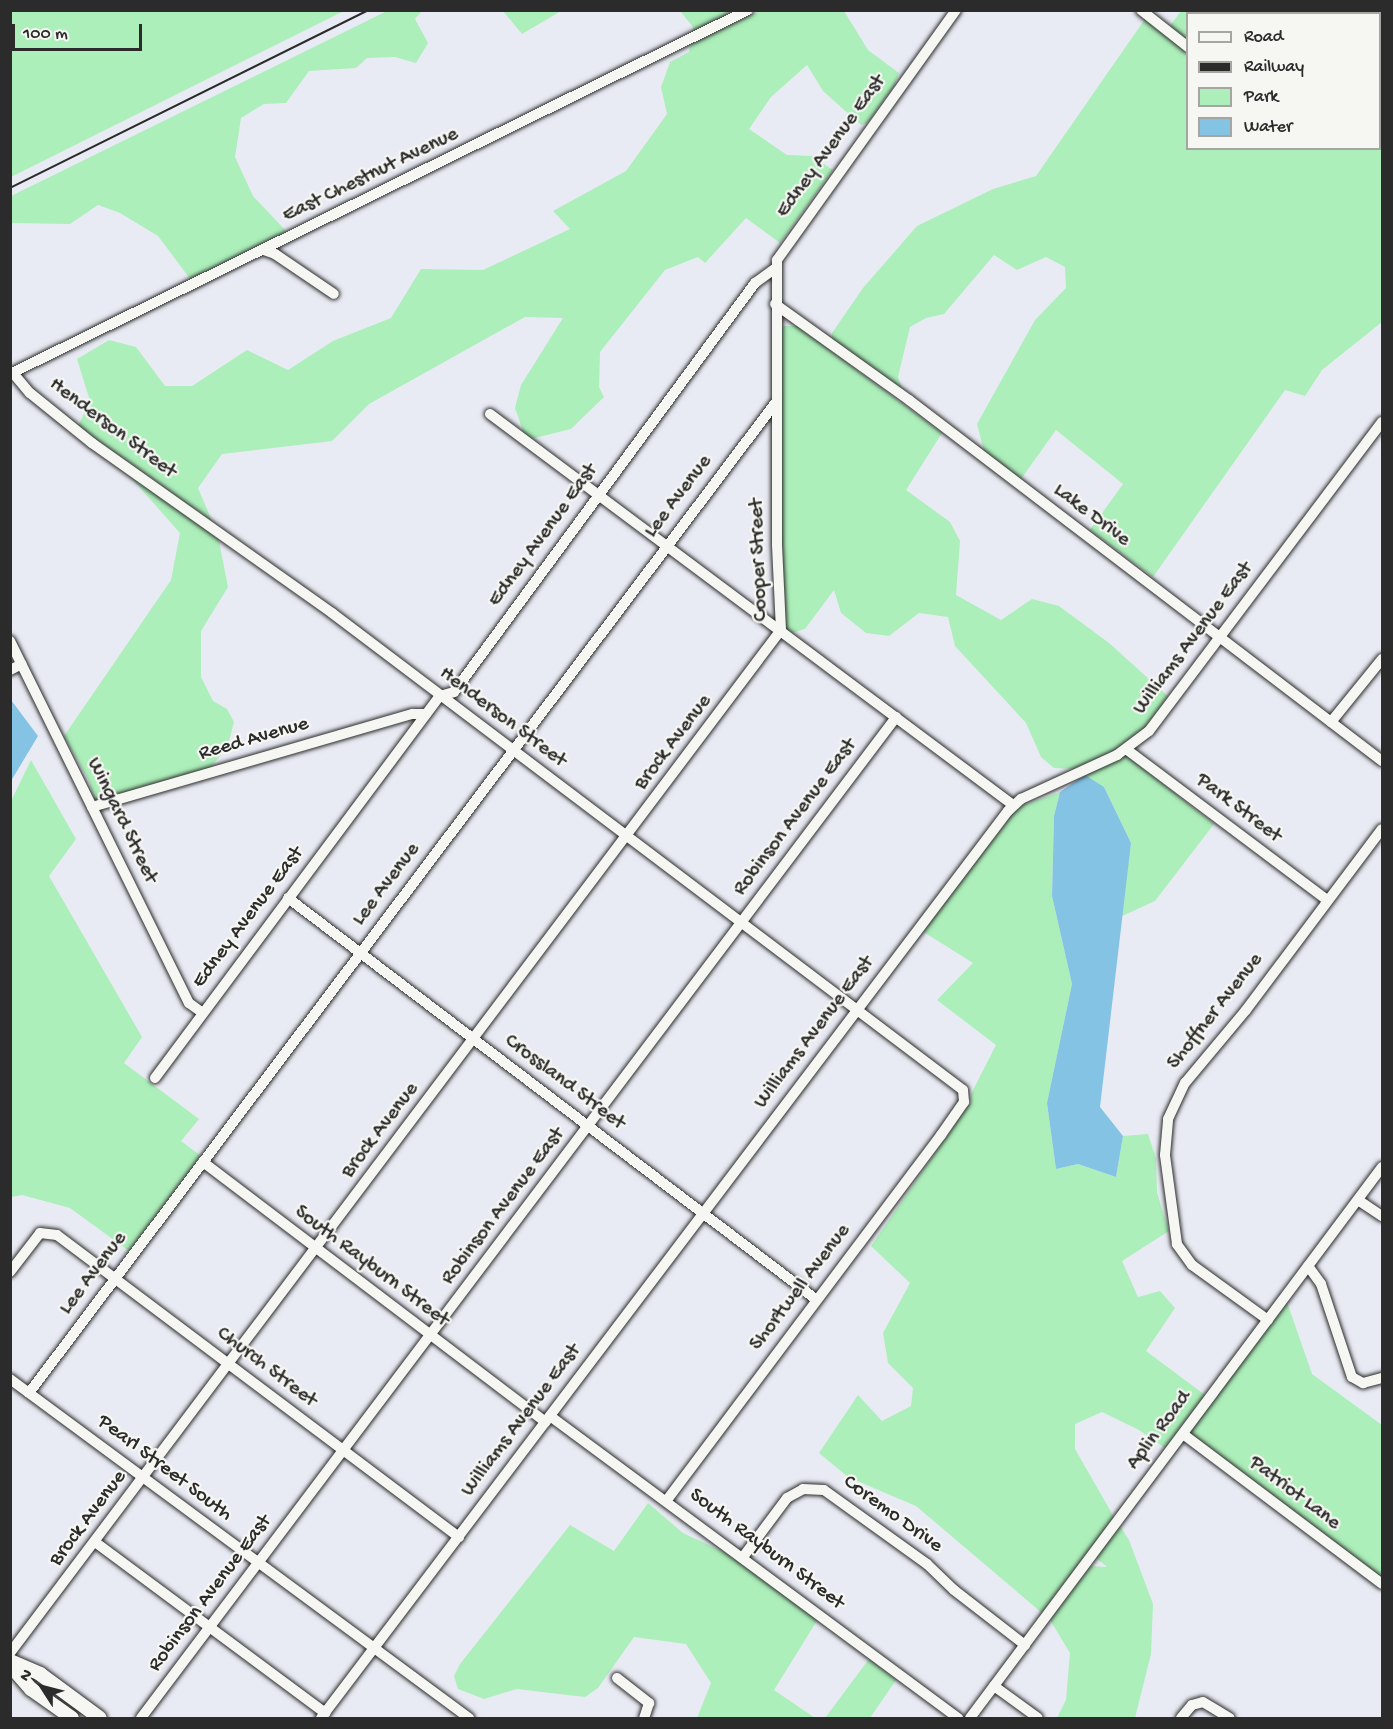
<!DOCTYPE html>
<style>
body{margin:0}
#map{position:relative;width:1393px;height:1729px;overflow:hidden;background:#e9ebf4;font-family:"Gochi Hand",sans-serif}
div>[style]{position:absolute}
.green>*{inset:0;background:#acefba}
.water>*{inset:0;background:#84c3e4}
.roads{filter:drop-shadow(0 0 2px #2b2b2b) drop-shadow(0 0 2px #2b2b2b)}
.minor>*{height:10px;margin:-5px;padding:0 5px;transform-origin:5px;border-radius:5px;background:#f6f6f2}
.major>*{height:14px;margin:-7px;padding:0 7px;transform-origin:7px;border-radius:7px;background:#f6f6f2}
.rail>*{height:2px;margin:-1px;padding:0 1px;transform-origin:1px;border-radius:1px;background:#2b2b2b}
span{translate:-50% -50%;white-space:nowrap;text-align:center;line-height:1.15;-webkit-text-stroke:4.5px #f6f6f2;paint-order:stroke}
.street-label{font-size:21px;color:#2b2b2b}
.frame{position:absolute;inset:0;border:12px solid #2b2b2b;pointer-events:none}
.legend{position:absolute;left:1186px;top:12px;width:195px;height:138px;box-sizing:border-box;background:#f6f6f2;border:2px solid #a5a5a2;margin:0;padding:8px 10px;list-style:none;font-size:18px;color:#2b2b2b}
.legend li{display:flex;align-items:center;gap:12px;height:30px}
.legend b{width:30px;border:2px solid #a5a5a2}
.north{position:absolute;left:12px;top:1657px;width:60px;height:60px;-webkit-text-stroke:4px #f6f6f2;paint-order:stroke;rotate:306deg;font-size:16px;font-weight:700;line-height:24px;text-align:center;color:#2b2b2b}
.north::after{content:'';display:block;margin:auto;width:21px;height:27px;background:#2b2b2b;clip-path:polygon(50% 0,100% 100%,50% 72%,0 100%)}
.scale{position:absolute;left:12px;top:24px;width:130px;height:27px;box-sizing:border-box;border:3px solid #2b2b2b;border-top:0;padding-left:8px;font-size:18px;line-height:21px;white-space:nowrap;color:#2b2b2b;-webkit-text-stroke:4px #f6f6f2;paint-order:stroke}
</style>
<div id="map">
<div class="green">
<i style="clip-path:polygon(11px 10px,344px 10px,344px 11px,11px 177px)"></i>
<i style="clip-path:polygon(387px 11px,422px 11px,415px 19px,428px 43px,416px 63px,395px 57px,367px 58px,356px 68px,309px 71px,286px 103px,264px 104px,241px 118px,235px 157px,253px 196px,288px 233px,191px 280px,158px 236px,120px 213px,98px 205px,70px 224px,11px 223px,11px 196px)"></i>
<i style="clip-path:polygon(503px 11px,561px 11px,522px 34px)"></i>
<i style="clip-path:polygon(680px 11px,727px 11px,727px 15px,692px 33px,693px 27px)"></i>
<i style="clip-path:polygon(759px 11px,844px 11px,868px 50px,899px 73px,894px 86px,868px 122px,861px 125px,823px 91px,807px 65px,771px 97px,749px 129px,787px 155px,812px 156px,833px 170px,780px 243px,746px 218px,705px 263px,698px 257px,665px 270px,600px 352px,599px 387px,604px 397px,571px 429px,531px 439px,524px 434px,515px 408px,521px 385px,563px 318px,525px 317px,369px 404px,332px 441px,222px 454px,198px 488px,212px 521px,78px 426px,90px 401px,77px 359px,109px 340px,136px 347px,165px 386px,192px 386px,247px 350px,288px 370px,333px 341px,391px 318px,421px 269px,483px 270px,570px 229px,553px 211px,626px 171px,667px 114px,661px 87px,670px 62px,689px 52px,690px 45px)"></i>
<i style="clip-path:polygon(1181px 11px,1303px 11px,1188px 14px,1187px 42px,1169px 27px)"></i>
<i style="clip-path:polygon(1145px 19px,1187px 53px,1188px 148px,1380px 148px,1382px 112px,1382px 322px,1322px 370px,1305px 396px,1285px 390px,1153px 577px,1090px 530px,1123px 484px,1056px 430px,1021px 479px,984px 451px,977px 424px,1035px 320px,1066px 288px,1065px 267px,1046px 257px,1017px 270px,994px 255px,944px 314px,926px 318px,910px 327px,898px 377px,903px 391px,832px 341px,832px 333px,863px 288px,917px 226px,993px 189px,1036px 176px)"></i>
<i style="clip-path:polygon(782px 326px,797px 326px,942px 433px,906px 490px,950px 522px,960px 541px,956px 595px,1001px 620px,1032px 599px,1059px 606px,1109px 643px,1169px 697px,1145px 728px,1114px 751px,1075px 769px,1054px 768px,1041px 757px,1026px 723px,955px 646px,948px 617px,919px 613px,889px 636px,866px 633px,841px 613px,834px 590px,805px 629px,792px 633px,786px 628px,782px 545px)"></i>
<i style="clip-path:polygon(126px 472px,218px 536px,228px 587px,201px 631px,201px 677px,213px 701px,227px 709px,234px 722px,227px 748px,210px 768px,95px 801px,88px 779px,64px 736px,171px 580px,180px 533px)"></i>
<i style="clip-path:polygon(1126px 755px,1214px 824px,1155px 901px,1120px 917px,1131px 843px,1104px 787px,1084px 776px)"></i>
<i style="clip-path:polygon(31px 760px,76px 839px,49px 876px,142px 1037px,124px 1063px,199px 1119px,181px 1141px,201px 1156px,129px 1251px,70px 1208px,22px 1195px,11px 1197px,11px 801px)"></i>
<i style="clip-path:polygon(1060px 792px,1054px 816px,1052px 896px,1072px 984px,1047px 1103px,1056px 1169px,1078px 1164px,1116px 1177px,1123px 1136px,1148px 1134px,1156px 1158px,1157px 1193px,1169px 1231px,1122px 1261px,1138px 1297px,1160px 1291px,1175px 1308px,1146px 1351px,1205px 1395px,1165px 1448px,1139px 1430px,1102px 1412px,1075px 1424px,1075px 1449px,1114px 1517px,1042px 1613px,916px 1506px,848px 1477px,819px 1453px,858px 1395px,882px 1421px,911px 1406px,913px 1388px,888px 1363px,883px 1333px,910px 1283px,871px 1246px,971px 1101px,971px 1094px,996px 1045px,937px 1000px,973px 963px,922px 931px,1018px 807px)"></i>
<i style="clip-path:polygon(1287px 1302px,1312px 1374px,1382px 1425px,1382px 1579px,1189px 1433px)"></i>
<i style="clip-path:polygon(648px 1503px,683px 1533px,730px 1555px,818px 1619px,774px 1690px,815px 1718px,697px 1718px,711px 1683px,686px 1644px,634px 1637px,598px 1688px,585px 1697px,517px 1689px,484px 1699px,458px 1689px,454px 1676px,460px 1664px,570px 1525px,614px 1551px)"></i>
<i style="clip-path:polygon(1120px 1526px,1129px 1540px,1153px 1604px,1151px 1654px,1135px 1718px,1057px 1718px,1066px 1700px,1070px 1653px,1050px 1620px,1090px 1566px,1107px 1567px,1096px 1558px)"></i>
<i style="clip-path:polygon(869px 1659px,896px 1680px,870px 1718px,825px 1718px)"></i>
</div>
<div class="water">
<i style="clip-path:polygon(11px 700px,38px 736px,11px 781px)"></i>
<i style="clip-path:polygon(1085px 775px,1104px 787px,1131px 843px,1100px 1107px,1123px 1136px,1116px 1177px,1078px 1164px,1056px 1169px,1047px 1103px,1072px 984px,1052px 896px,1054px 816px,1060px 792px)"></i>
</div>
<div class="roads">
<div class="minor">
<i style="left:1141px;top:10px;width:60px;rotate:38.2deg"></i>
<i style="left:264px;top:250px;width:12px;rotate:20deg"></i>
<i style="left:275px;top:254px;width:71px;rotate:34.1deg"></i>
<i style="left:775px;top:304px;width:165px;rotate:35.6deg"></i>
<i style="left:909px;top:400px;width:595px;rotate:37.35deg"></i>
<i style="left:13px;top:373px;width:26px;rotate:50deg"></i>
<i style="left:30px;top:393px;width:80px;rotate:38.9deg"></i>
<i style="left:92px;top:443px;width:294px;rotate:35.3deg"></i>
<i style="left:332px;top:613px;width:791px;rotate:37.09deg"></i>
<i style="left:963px;top:1090px;width:12px;rotate:85deg"></i>
<i style="left:964px;top:1102px;width:40px;rotate:124.9deg"></i>
<i style="left:941px;top:1135px;width:458px;rotate:126.9deg"></i>
<i style="left:10px;top:374px;width:823px;rotate:-26.25deg"></i>
<i style="left:490px;top:414px;width:653px;rotate:36.78deg"></i>
<i style="left:781px;top:630px;width:86px;rotate:-92.7deg"></i>
<i style="left:777px;top:544px;width:284px;rotate:-90deg"></i>
<i style="left:777px;top:260px;width:307px;rotate:-54.4deg"></i>
<i style="left:10px;top:641px;width:404px;rotate:63.7deg"></i>
<i style="left:189px;top:1003px;width:17px;rotate:36deg"></i>
<i style="left:10px;top:670px;width:13px;rotate:-27deg"></i>
<i style="left:1331px;top:722px;width:81px;rotate:-51deg"></i>
<i style="left:1126px;top:749px;width:251px;rotate:36.9deg"></i>
<i style="left:92px;top:807px;width:334px;rotate:-16.2deg"></i>
<i style="left:413px;top:714px;width:13px"></i>
<i style="left:288px;top:898px;width:664px;rotate:37.23deg"></i>
<i style="left:155px;top:1078px;width:477px;rotate:-53.3deg"></i>
<i style="left:440px;top:696px;width:15px;rotate:-16deg"></i>
<i style="left:454px;top:692px;width:508px;rotate:-53.65deg"></i>
<i style="left:755px;top:283px;width:24px;rotate:-36deg"></i>
<i style="left:203px;top:1162px;width:430px;rotate:37.2deg"></i>
<i style="left:1358px;top:1200px;width:29px;rotate:34deg"></i>
<i style="left:1308px;top:1266px;width:22px;rotate:54deg"></i>
<i style="left:1321px;top:1284px;width:98px;rotate:71.6deg"></i>
<i style="left:1352px;top:1377px;width:13px;rotate:29deg"></i>
<i style="left:1363px;top:1383px;width:20px;rotate:-15deg"></i>
<i style="left:10px;top:1272px;width:49px;rotate:-52.4deg"></i>
<i style="left:40px;top:1233px;width:17px;rotate:7deg"></i>
<i style="left:57px;top:1235px;width:503px;rotate:36.92deg"></i>
<i style="left:1268px;top:1320px;width:94px;rotate:-144.1deg"></i>
<i style="left:1192px;top:1265px;width:26px;rotate:-126deg"></i>
<i style="left:1177px;top:1244px;width:90px;rotate:-97.7deg"></i>
<i style="left:1165px;top:1155px;width:36px;rotate:-85deg"></i>
<i style="left:1168px;top:1119px;width:40px;rotate:-65deg"></i>
<i style="left:1185px;top:1083px;width:95px;rotate:-50.1deg"></i>
<i style="left:1246px;top:1010px;width:226px;rotate:-53.1deg"></i>
<i style="left:10px;top:1379px;width:571px;rotate:36.45deg"></i>
<i style="left:29px;top:1393px;width:1241px;rotate:-52.99deg"></i>
<i style="left:550px;top:1416px;width:508px;rotate:36.51deg"></i>
<i style="left:1183px;top:1434px;width:249px;rotate:37deg"></i>
<i style="left:95px;top:1542px;width:287px;rotate:36.6deg"></i>
<i style="left:743px;top:1557px;width:74px;rotate:-53.3deg"></i>
<i style="left:787px;top:1498px;width:18px;rotate:-29deg"></i>
<i style="left:803px;top:1489px;width:21px;rotate:3deg"></i>
<i style="left:824px;top:1490px;width:127px;rotate:35.7deg"></i>
<i style="left:927px;top:1564px;width:37px;rotate:44deg"></i>
<i style="left:954px;top:1590px;width:90px;rotate:37.8deg"></i>
<i style="left:10px;top:1653px;width:1281px;rotate:-53deg"></i>
<i style="left:617px;top:1678px;width:41px;rotate:38deg"></i>
<i style="left:649px;top:1703px;width:16px;rotate:108deg"></i>
<i style="left:994px;top:1686px;width:54px;rotate:36deg"></i>
<i style="left:141px;top:1718px;width:1254px;rotate:-52.97deg"></i>
<i style="left:321px;top:1718px;width:1138px;rotate:-52.86deg"></i>
<i style="left:1008px;top:811px;width:18px;rotate:-43deg"></i>
<i style="left:1021px;top:799px;width:106px;rotate:-24.6deg"></i>
<i style="left:1117px;top:755px;width:40px;rotate:-37deg"></i>
<i style="left:1149px;top:731px;width:387px;rotate:-53deg"></i>
<i style="left:970px;top:1718px;width:688px;rotate:-53.21deg"></i>
<i style="left:1181px;top:1718px;width:17px;rotate:-50deg"></i>
<i style="left:1192px;top:1705px;width:11px;rotate:-15deg"></i>
<i style="left:1203px;top:1702px;width:31px;rotate:31deg"></i>
</div>
<div class="major">
<i style="left:10px;top:1661px;width:33px;rotate:23deg"></i>
<i style="left:40px;top:1674px;width:74px;rotate:36.3deg"></i>
<i style="left:10px;top:1665px;width:32px;rotate:49deg"></i>
<i style="left:31px;top:1689px;width:50px;rotate:35.3deg"></i>
</div>
</div>
<div class="rail">
<i style="left:10px;top:188px;width:401px;rotate:-26.4deg"></i>
</div>
<div class="street-label">
<span style="left:832px;top:147px;rotate:-54deg">Edney Avenue East</span>
<span style="left:371px;top:176px;rotate:-26deg">East Chestnut Avenue</span>
<span style="left:112px;top:429px;rotate:37deg">Henderson Street</span>
<span style="left:679px;top:497px;rotate:-53deg">Lee Avenue</span>
<span style="left:1091px;top:516px;rotate:37deg">Lake Drive</span>
<span style="left:544px;top:536px;rotate:-54deg">Edney Avenue East</span>
<span style="left:760px;top:560px;rotate:-92deg">Cooper Street</span>
<span style="left:1194px;top:639px;rotate:-53deg">Williams Avenue East</span>
<span style="left:502px;top:718px;rotate:37deg">Henderson Street</span>
<span style="left:254px;top:740px;rotate:-16deg">Reed Avenue</span>
<span style="left:674px;top:743px;rotate:-53deg">Brock Avenue</span>
<span style="left:1238px;top:809px;rotate:37deg">Park Street</span>
<span style="left:796px;top:818px;rotate:-53deg">Robinson Avenue East</span>
<span style="left:121px;top:821px;rotate:64deg">Wingard Street</span>
<span style="left:387px;top:885px;rotate:-53deg">Lee Avenue</span>
<span style="left:249px;top:918px;rotate:-53deg">Edney Avenue East</span>
<span style="left:1216px;top:1012px;rotate:-52deg">Shoffner Avenue</span>
<span style="left:815px;top:1033px;rotate:-53deg">Williams Avenue East</span>
<span style="left:564px;top:1083px;rotate:37deg">Crossland Street</span>
<span style="left:381px;top:1131px;rotate:-53deg">Brock Avenue</span>
<span style="left:504px;top:1207px;rotate:-53deg">Robinson Avenue East</span>
<span style="left:371px;top:1267px;rotate:37deg">South Rayburn Street</span>
<span style="left:94px;top:1274px;rotate:-53deg">Lee Avenue</span>
<span style="left:801px;top:1288px;rotate:-53deg">Shortwell Avenue</span>
<span style="left:266px;top:1368px;rotate:37deg">Church Street</span>
<span style="left:522px;top:1421px;rotate:-53deg">Williams Avenue East</span>
<span style="left:1160px;top:1431px;rotate:-53deg">Aplin Road</span>
<span style="left:164px;top:1469px;rotate:37deg">Pearl Street South</span>
<span style="left:1294px;top:1494px;rotate:37deg">Patriot Lane</span>
<span style="left:892px;top:1515px;rotate:36deg">Coremo Drive</span>
<span style="left:89px;top:1519px;rotate:-53deg">Brock Avenue</span>
<span style="left:766px;top:1550px;rotate:37deg">South Rayburn Street</span>
<span style="left:211px;top:1594px;rotate:-53deg">Robinson Avenue East</span>
</div>
<div class="frame"></div>
<ul class="legend">
<li><b style="height:8px;background:#f6f6f2"></b>Road</li>
<li><b style="height:8px;background:#2b2b2b"></b>Railway</li>
<li><b style="height:16px;background:#acefba"></b>Park</li>
<li><b style="height:16px;background:#84c3e4"></b>Water</li>
</ul>
<div class="north">N</div>
<div class="scale">100 m</div>
</div>
